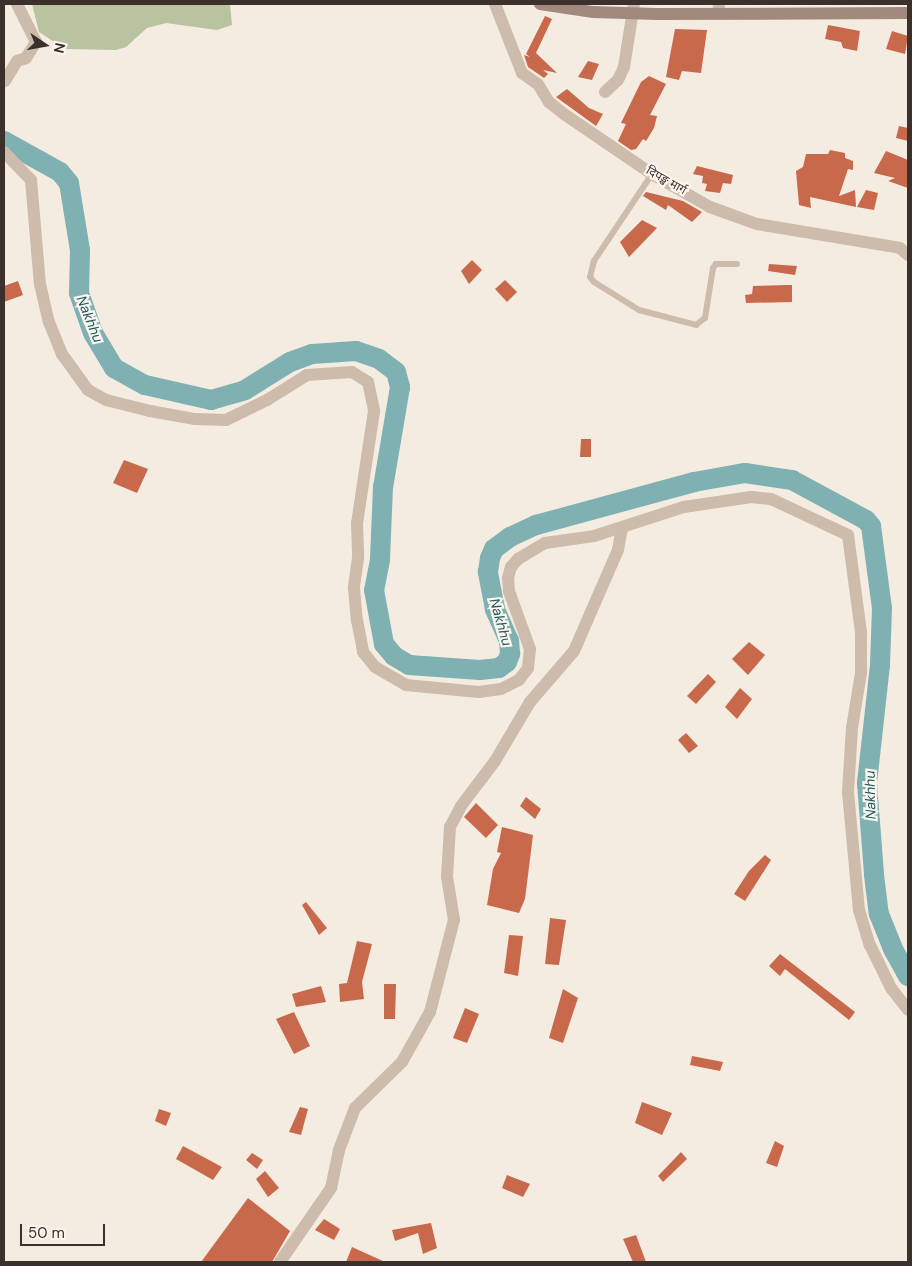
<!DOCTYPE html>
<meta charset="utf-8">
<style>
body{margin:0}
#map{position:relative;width:912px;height:1266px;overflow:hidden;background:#f4ebe1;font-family:"DM Sans","Noto Sans Devanagari",sans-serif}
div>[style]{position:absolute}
.green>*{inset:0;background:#b8c4a0}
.river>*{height:20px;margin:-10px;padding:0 10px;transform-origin:10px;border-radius:10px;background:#7fb0b2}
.building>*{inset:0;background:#c8694b}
.service>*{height:6px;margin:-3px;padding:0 3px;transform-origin:3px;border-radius:3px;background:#cdbbac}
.minor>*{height:12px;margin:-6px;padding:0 6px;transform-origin:6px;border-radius:6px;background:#cdbbac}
.tertiary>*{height:12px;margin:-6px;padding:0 6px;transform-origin:6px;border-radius:6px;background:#cdbbac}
.secondary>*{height:12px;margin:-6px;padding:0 6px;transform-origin:6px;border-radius:6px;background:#a18a7d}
span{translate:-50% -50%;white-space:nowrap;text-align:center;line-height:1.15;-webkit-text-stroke:4.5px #fbf5ee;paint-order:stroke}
.street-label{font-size:12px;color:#3b302b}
.water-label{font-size:14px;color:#1f5a5e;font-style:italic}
.frame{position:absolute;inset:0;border:5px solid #3b302b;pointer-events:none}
.north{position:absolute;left:20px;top:20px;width:50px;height:50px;-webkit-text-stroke:4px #fbf5ee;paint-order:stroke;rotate:102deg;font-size:14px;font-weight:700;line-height:20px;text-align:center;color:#3b302b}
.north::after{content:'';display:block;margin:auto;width:18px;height:22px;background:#3b302b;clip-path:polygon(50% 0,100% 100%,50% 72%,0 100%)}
.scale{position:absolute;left:20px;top:1224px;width:85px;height:22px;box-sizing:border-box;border:2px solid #3b302b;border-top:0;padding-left:6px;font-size:15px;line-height:18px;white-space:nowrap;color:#3b302b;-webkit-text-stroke:4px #fbf5ee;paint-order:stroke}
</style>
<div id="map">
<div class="green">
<i style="clip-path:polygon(32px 4px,230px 4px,232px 25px,217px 30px,166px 23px,147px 28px,126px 47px,116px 50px,65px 49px,39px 32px)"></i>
</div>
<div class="river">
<i style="left:4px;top:141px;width:64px;rotate:29deg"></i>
<i style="left:60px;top:172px;width:14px;rotate:51deg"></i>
<i style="left:69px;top:183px;width:68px;rotate:80.7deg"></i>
<i style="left:80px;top:250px;width:43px;rotate:91.3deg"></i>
<i style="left:79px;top:293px;width:42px;rotate:70.7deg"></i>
<i style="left:93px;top:333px;width:41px;rotate:59deg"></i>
<i style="left:114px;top:368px;width:35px;rotate:29deg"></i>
<i style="left:145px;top:385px;width:68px;rotate:12.8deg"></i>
<i style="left:211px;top:400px;width:35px;rotate:-16deg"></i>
<i style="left:245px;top:390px;width:53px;rotate:-31.9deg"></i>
<i style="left:290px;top:362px;width:23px;rotate:-20deg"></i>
<i style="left:312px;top:354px;width:44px;rotate:-3.9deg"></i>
<i style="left:356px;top:351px;width:24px;rotate:19deg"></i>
<i style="left:379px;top:359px;width:21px;rotate:37deg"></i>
<i style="left:396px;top:372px;width:16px;rotate:75deg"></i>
<i style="left:400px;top:387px;width:101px;rotate:99.6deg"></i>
<i style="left:383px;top:487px;width:73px;rotate:92.4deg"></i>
<i style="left:380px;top:560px;width:31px;rotate:101deg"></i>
<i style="left:374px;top:590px;width:55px;rotate:79.5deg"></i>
<i style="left:384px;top:644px;width:16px;rotate:50deg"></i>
<i style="left:394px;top:656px;width:17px;rotate:31deg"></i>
<i style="left:409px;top:665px;width:71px;rotate:4deg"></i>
<i style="left:480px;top:670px;width:19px;rotate:-6deg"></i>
<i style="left:499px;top:668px;width:10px;rotate:-37deg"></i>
<i style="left:507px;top:662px;width:9px;rotate:-69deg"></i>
<i style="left:510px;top:654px;width:13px;rotate:-94deg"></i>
<i style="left:509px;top:641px;width:35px;rotate:-114deg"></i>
<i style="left:495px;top:609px;width:38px;rotate:-101deg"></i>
<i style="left:488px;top:572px;width:14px;rotate:-82deg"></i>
<i style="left:490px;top:558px;width:10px;rotate:-66deg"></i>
<i style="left:494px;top:549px;width:20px;rotate:-37deg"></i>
<i style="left:510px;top:537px;width:29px;rotate:-25deg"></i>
<i style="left:536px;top:525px;width:164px;rotate:-15.2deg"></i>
<i style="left:694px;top:482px;width:52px;rotate:-10deg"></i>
<i style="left:745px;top:473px;width:48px;rotate:8.5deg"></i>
<i style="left:792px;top:480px;width:84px;rotate:28.4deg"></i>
<i style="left:866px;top:520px;width:8px;rotate:50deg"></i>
<i style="left:871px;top:526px;width:83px;rotate:82.4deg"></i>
<i style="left:882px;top:608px;width:57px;rotate:92deg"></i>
<i style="left:880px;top:665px;width:119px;rotate:96.3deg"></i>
<i style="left:867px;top:783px;width:92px;rotate:85.6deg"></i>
<i style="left:874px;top:875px;width:39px;rotate:83deg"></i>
<i style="left:879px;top:914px;width:38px;rotate:68deg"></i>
<i style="left:893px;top:949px;width:31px;rotate:61deg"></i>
</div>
<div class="building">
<i style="clip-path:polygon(545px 16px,552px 19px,536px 53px,557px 73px,543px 70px,548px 74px,544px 78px,528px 67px,524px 55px,530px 57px,526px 54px)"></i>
<i style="clip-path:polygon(828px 25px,860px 31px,857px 51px,843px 48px,841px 42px,825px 39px)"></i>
<i style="clip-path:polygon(675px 29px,707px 30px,701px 73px,682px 71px,679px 80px,666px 77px)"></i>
<i style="clip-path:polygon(892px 31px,908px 36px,905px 54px,886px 49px)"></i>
<i style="clip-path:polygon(588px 61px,599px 64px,592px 80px,578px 77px)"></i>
<i style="clip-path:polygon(649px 76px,666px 84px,650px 115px,657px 116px,654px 128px,646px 141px,643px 139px,636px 149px,631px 150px,618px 141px,626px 124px,621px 123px,641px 82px)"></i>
<i style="clip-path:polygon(567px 89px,589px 108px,603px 114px,596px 126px,556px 97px)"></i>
<i style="clip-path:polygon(899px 126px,908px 128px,908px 141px,896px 138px)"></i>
<i style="clip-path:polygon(830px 150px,845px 153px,845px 158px,853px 161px,853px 170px,848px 169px,839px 196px,855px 190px,856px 207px,810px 197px,811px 208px,799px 205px,796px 171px,803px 167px,806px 154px,828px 154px)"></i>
<i style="clip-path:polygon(886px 151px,908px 160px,908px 188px,888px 181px,895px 178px,874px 173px)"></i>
<i style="clip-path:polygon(697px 166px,733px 175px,731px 184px,723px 183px,720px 193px,705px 191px,707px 184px,702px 183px,703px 176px,693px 174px)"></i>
<i style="clip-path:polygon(866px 190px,878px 193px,874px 210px,857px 207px)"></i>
<i style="clip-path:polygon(646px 192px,683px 201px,702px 212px,692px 222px,668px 205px,666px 210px,643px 196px)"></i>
<i style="clip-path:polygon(642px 220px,657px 228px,629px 257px,620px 242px)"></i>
<i style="clip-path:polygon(472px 260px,482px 270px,469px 284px,461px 271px)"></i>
<i style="clip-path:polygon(769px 264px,797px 266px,795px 275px,768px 271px)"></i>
<i style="clip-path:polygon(505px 280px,517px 292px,507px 302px,495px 289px)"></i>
<i style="clip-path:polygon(18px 281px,23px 295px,4px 302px,4px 286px)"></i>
<i style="clip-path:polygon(786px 285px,792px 285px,792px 302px,746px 303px,745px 295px,752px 294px,753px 286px)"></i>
<i style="clip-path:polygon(581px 439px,591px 439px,591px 457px,580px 457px)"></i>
<i style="clip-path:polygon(124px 460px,148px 469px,137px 493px,113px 483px)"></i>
<i style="clip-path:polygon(749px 642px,765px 655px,748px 675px,732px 659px)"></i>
<i style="clip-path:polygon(708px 674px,716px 682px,696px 704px,687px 696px)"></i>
<i style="clip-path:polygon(740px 688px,752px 699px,737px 719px,725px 707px)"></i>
<i style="clip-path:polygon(686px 733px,698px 746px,689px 753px,678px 740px)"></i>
<i style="clip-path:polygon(526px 797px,541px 809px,535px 819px,520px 806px)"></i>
<i style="clip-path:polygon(476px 803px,498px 825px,486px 838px,464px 817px)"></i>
<i style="clip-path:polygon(502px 827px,533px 835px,525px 899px,519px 913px,487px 905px,493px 869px,501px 853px,497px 852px)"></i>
<i style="clip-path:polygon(765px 855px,771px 860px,745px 901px,734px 894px,749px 871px)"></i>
<i style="clip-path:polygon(306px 902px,327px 928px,319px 935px,302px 905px)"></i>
<i style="clip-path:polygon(550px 918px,566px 920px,559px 965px,545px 964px)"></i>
<i style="clip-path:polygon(509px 935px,523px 936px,518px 976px,504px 973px)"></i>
<i style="clip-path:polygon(357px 941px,372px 944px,362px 982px,364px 999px,340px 1002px,339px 984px,347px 983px)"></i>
<i style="clip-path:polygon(780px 954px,855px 1012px,849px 1020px,785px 969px,780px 976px,769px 966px)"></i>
<i style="clip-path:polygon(384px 984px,396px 984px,395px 1019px,384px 1019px)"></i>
<i style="clip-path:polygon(321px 986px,326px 1002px,296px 1007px,292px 994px)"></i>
<i style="clip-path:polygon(563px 989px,578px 998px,563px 1043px,549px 1038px)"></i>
<i style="clip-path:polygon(465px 1008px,479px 1014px,467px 1043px,453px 1038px)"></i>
<i style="clip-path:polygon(294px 1012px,310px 1046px,294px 1054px,276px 1019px)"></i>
<i style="clip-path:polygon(692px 1056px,723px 1062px,720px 1071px,690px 1065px)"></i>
<i style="clip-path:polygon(642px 1102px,672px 1113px,662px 1135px,635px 1123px)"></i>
<i style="clip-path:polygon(300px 1107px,308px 1109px,301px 1135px,289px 1132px)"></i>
<i style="clip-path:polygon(159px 1109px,171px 1113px,166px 1126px,155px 1121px)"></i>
<i style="clip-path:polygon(775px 1141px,784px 1146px,777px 1167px,766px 1163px)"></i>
<i style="clip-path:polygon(183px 1146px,222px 1167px,213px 1180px,176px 1159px)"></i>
<i style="clip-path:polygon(681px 1152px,687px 1159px,663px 1182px,658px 1176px)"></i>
<i style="clip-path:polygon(252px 1153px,263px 1160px,257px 1169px,246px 1160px)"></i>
<i style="clip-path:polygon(265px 1171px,279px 1188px,268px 1197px,256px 1179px)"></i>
<i style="clip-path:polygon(507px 1175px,530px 1184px,523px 1197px,502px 1188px)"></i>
<i style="clip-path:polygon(248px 1198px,290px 1231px,272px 1262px,201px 1262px)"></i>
<i style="clip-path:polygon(324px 1219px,340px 1229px,334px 1240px,315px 1230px)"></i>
<i style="clip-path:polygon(431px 1223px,437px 1248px,423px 1254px,418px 1233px,395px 1241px,392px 1230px)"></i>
<i style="clip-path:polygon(636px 1235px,646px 1262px,633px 1262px,623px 1239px)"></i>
<i style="clip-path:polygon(352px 1247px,385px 1262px,346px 1262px)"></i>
</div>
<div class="service">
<i style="left:652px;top:174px;width:105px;rotate:123.7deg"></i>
<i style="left:594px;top:261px;width:16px;rotate:104deg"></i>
<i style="left:590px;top:277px;width:6px;rotate:51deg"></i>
<i style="left:594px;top:282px;width:53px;rotate:31.9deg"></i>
<i style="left:639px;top:310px;width:59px;rotate:14.7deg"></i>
<i style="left:696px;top:325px;width:11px;rotate:-38deg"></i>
<i style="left:705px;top:318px;width:51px;rotate:-80.9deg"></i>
<i style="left:713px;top:268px;width:5px;rotate:-53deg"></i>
<i style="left:716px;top:264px;width:21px"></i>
</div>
<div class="minor">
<i style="left:495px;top:4px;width:74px;rotate:68.6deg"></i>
<i style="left:522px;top:73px;width:19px;rotate:35deg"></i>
<i style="left:538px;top:84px;width:21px;rotate:59deg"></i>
<i style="left:549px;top:102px;width:19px;rotate:39deg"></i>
<i style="left:564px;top:114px;width:107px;rotate:34.3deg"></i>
<i style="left:652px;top:174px;width:67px;rotate:29.6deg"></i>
<i style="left:710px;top:207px;width:50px;rotate:19.9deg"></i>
<i style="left:757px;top:224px;width:145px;rotate:9.5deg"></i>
<i style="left:900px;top:248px;width:11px;rotate:41deg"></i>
<i style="left:718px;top:14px;width:10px;rotate:-84deg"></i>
<i style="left:5px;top:81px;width:23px;rotate:-59deg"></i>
<i style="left:17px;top:61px;width:9px;rotate:-18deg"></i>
<i style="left:26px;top:58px;width:19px;rotate:-58deg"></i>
<i style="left:36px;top:42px;width:42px;rotate:-116.6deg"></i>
<i style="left:605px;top:92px;width:18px;rotate:-43deg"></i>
<i style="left:618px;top:80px;width:14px;rotate:-65deg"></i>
<i style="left:624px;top:67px;width:64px;rotate:-81deg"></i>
<i style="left:280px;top:1262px;width:90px;rotate:-55.4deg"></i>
<i style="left:331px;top:1188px;width:39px;rotate:-78deg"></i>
<i style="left:339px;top:1150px;width:45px;rotate:-69.1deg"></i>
<i style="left:355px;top:1108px;width:66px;rotate:-44.4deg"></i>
<i style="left:402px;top:1062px;width:57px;rotate:-60.8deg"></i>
<i style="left:430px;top:1012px;width:95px;rotate:-75.4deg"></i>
<i style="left:454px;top:920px;width:44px;rotate:-99.2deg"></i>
<i style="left:447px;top:877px;width:50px;rotate:-86.6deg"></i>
<i style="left:450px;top:827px;width:24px;rotate:-62deg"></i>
<i style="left:461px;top:806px;width:56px;rotate:-52.9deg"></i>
<i style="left:495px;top:761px;width:69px;rotate:-59.3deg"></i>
<i style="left:530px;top:702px;width:67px;rotate:-49.2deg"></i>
<i style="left:574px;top:651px;width:110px;rotate:-66.5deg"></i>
<i style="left:618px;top:550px;width:23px;rotate:-80deg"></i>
</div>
<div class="tertiary">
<i style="left:4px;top:152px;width:39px;rotate:46deg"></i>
<i style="left:31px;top:180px;width:104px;rotate:85.1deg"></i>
<i style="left:40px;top:284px;width:39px;rotate:77deg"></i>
<i style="left:49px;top:322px;width:35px;rotate:68deg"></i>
<i style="left:62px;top:354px;width:44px;rotate:54.2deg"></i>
<i style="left:88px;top:390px;width:21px;rotate:29deg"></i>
<i style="left:106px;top:400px;width:45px;rotate:14deg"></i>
<i style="left:150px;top:411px;width:46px;rotate:10.1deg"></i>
<i style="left:195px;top:419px;width:31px;rotate:2deg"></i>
<i style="left:226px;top:420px;width:46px;rotate:-26deg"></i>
<i style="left:267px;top:400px;width:47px;rotate:-32deg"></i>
<i style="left:307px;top:375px;width:45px;rotate:-3.8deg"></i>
<i style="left:352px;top:372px;width:19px;rotate:32deg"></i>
<i style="left:368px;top:382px;width:30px;rotate:78deg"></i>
<i style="left:374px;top:411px;width:113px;rotate:98.6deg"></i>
<i style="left:357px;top:523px;width:35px;rotate:88deg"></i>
<i style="left:358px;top:558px;width:30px;rotate:98deg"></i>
<i style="left:354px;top:588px;width:32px;rotate:85deg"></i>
<i style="left:357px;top:620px;width:33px;rotate:79deg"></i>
<i style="left:363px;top:652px;width:19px;rotate:51deg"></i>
<i style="left:375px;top:667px;width:36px;rotate:30deg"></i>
<i style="left:406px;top:685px;width:73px;rotate:5.5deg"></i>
<i style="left:479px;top:692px;width:22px;rotate:-8deg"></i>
<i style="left:501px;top:689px;width:20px;rotate:-27deg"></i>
<i style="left:519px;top:680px;width:15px;rotate:-53deg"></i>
<i style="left:528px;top:668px;width:19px;rotate:-84deg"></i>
<i style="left:530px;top:649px;width:62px;rotate:-109.9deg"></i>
<i style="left:509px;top:591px;width:13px;rotate:-94deg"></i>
<i style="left:508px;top:578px;width:11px;rotate:-75deg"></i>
<i style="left:511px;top:567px;width:11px;rotate:-49deg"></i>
<i style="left:518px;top:559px;width:31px;rotate:-31deg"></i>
<i style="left:545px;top:543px;width:49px;rotate:-8.1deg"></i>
<i style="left:594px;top:536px;width:95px;rotate:-17.9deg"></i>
<i style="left:684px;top:507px;width:68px;rotate:-8.5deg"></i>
<i style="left:751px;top:497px;width:20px;rotate:6deg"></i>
<i style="left:771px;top:499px;width:85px;rotate:25.1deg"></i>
<i style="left:848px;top:535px;width:99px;rotate:82.4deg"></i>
<i style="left:861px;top:633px;width:40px;rotate:90deg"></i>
<i style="left:861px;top:673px;width:56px;rotate:99.3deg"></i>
<i style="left:852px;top:728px;width:64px;rotate:93.6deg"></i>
<i style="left:848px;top:792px;width:119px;rotate:84.7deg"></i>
<i style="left:859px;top:910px;width:37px;rotate:73deg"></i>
<i style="left:870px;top:945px;width:48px;rotate:64deg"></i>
<i style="left:891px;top:988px;width:28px;rotate:52deg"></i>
</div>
<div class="secondary">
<i style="left:540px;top:4px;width:54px;rotate:8.6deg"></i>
<i style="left:593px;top:12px;width:64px;rotate:1.8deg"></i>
<i style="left:657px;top:14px;width:251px;rotate:-0.2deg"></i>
</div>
<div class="street-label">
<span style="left:666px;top:181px;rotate:30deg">दिपङ्ख मार्ग</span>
</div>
<div class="water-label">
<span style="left:90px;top:319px;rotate:68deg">Nakhhu</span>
<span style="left:501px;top:622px;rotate:74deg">Nakhhu</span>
<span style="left:870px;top:795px;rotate:-91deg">Nakhhu</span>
</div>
<div class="frame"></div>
<div class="north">N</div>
<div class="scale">50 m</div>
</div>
